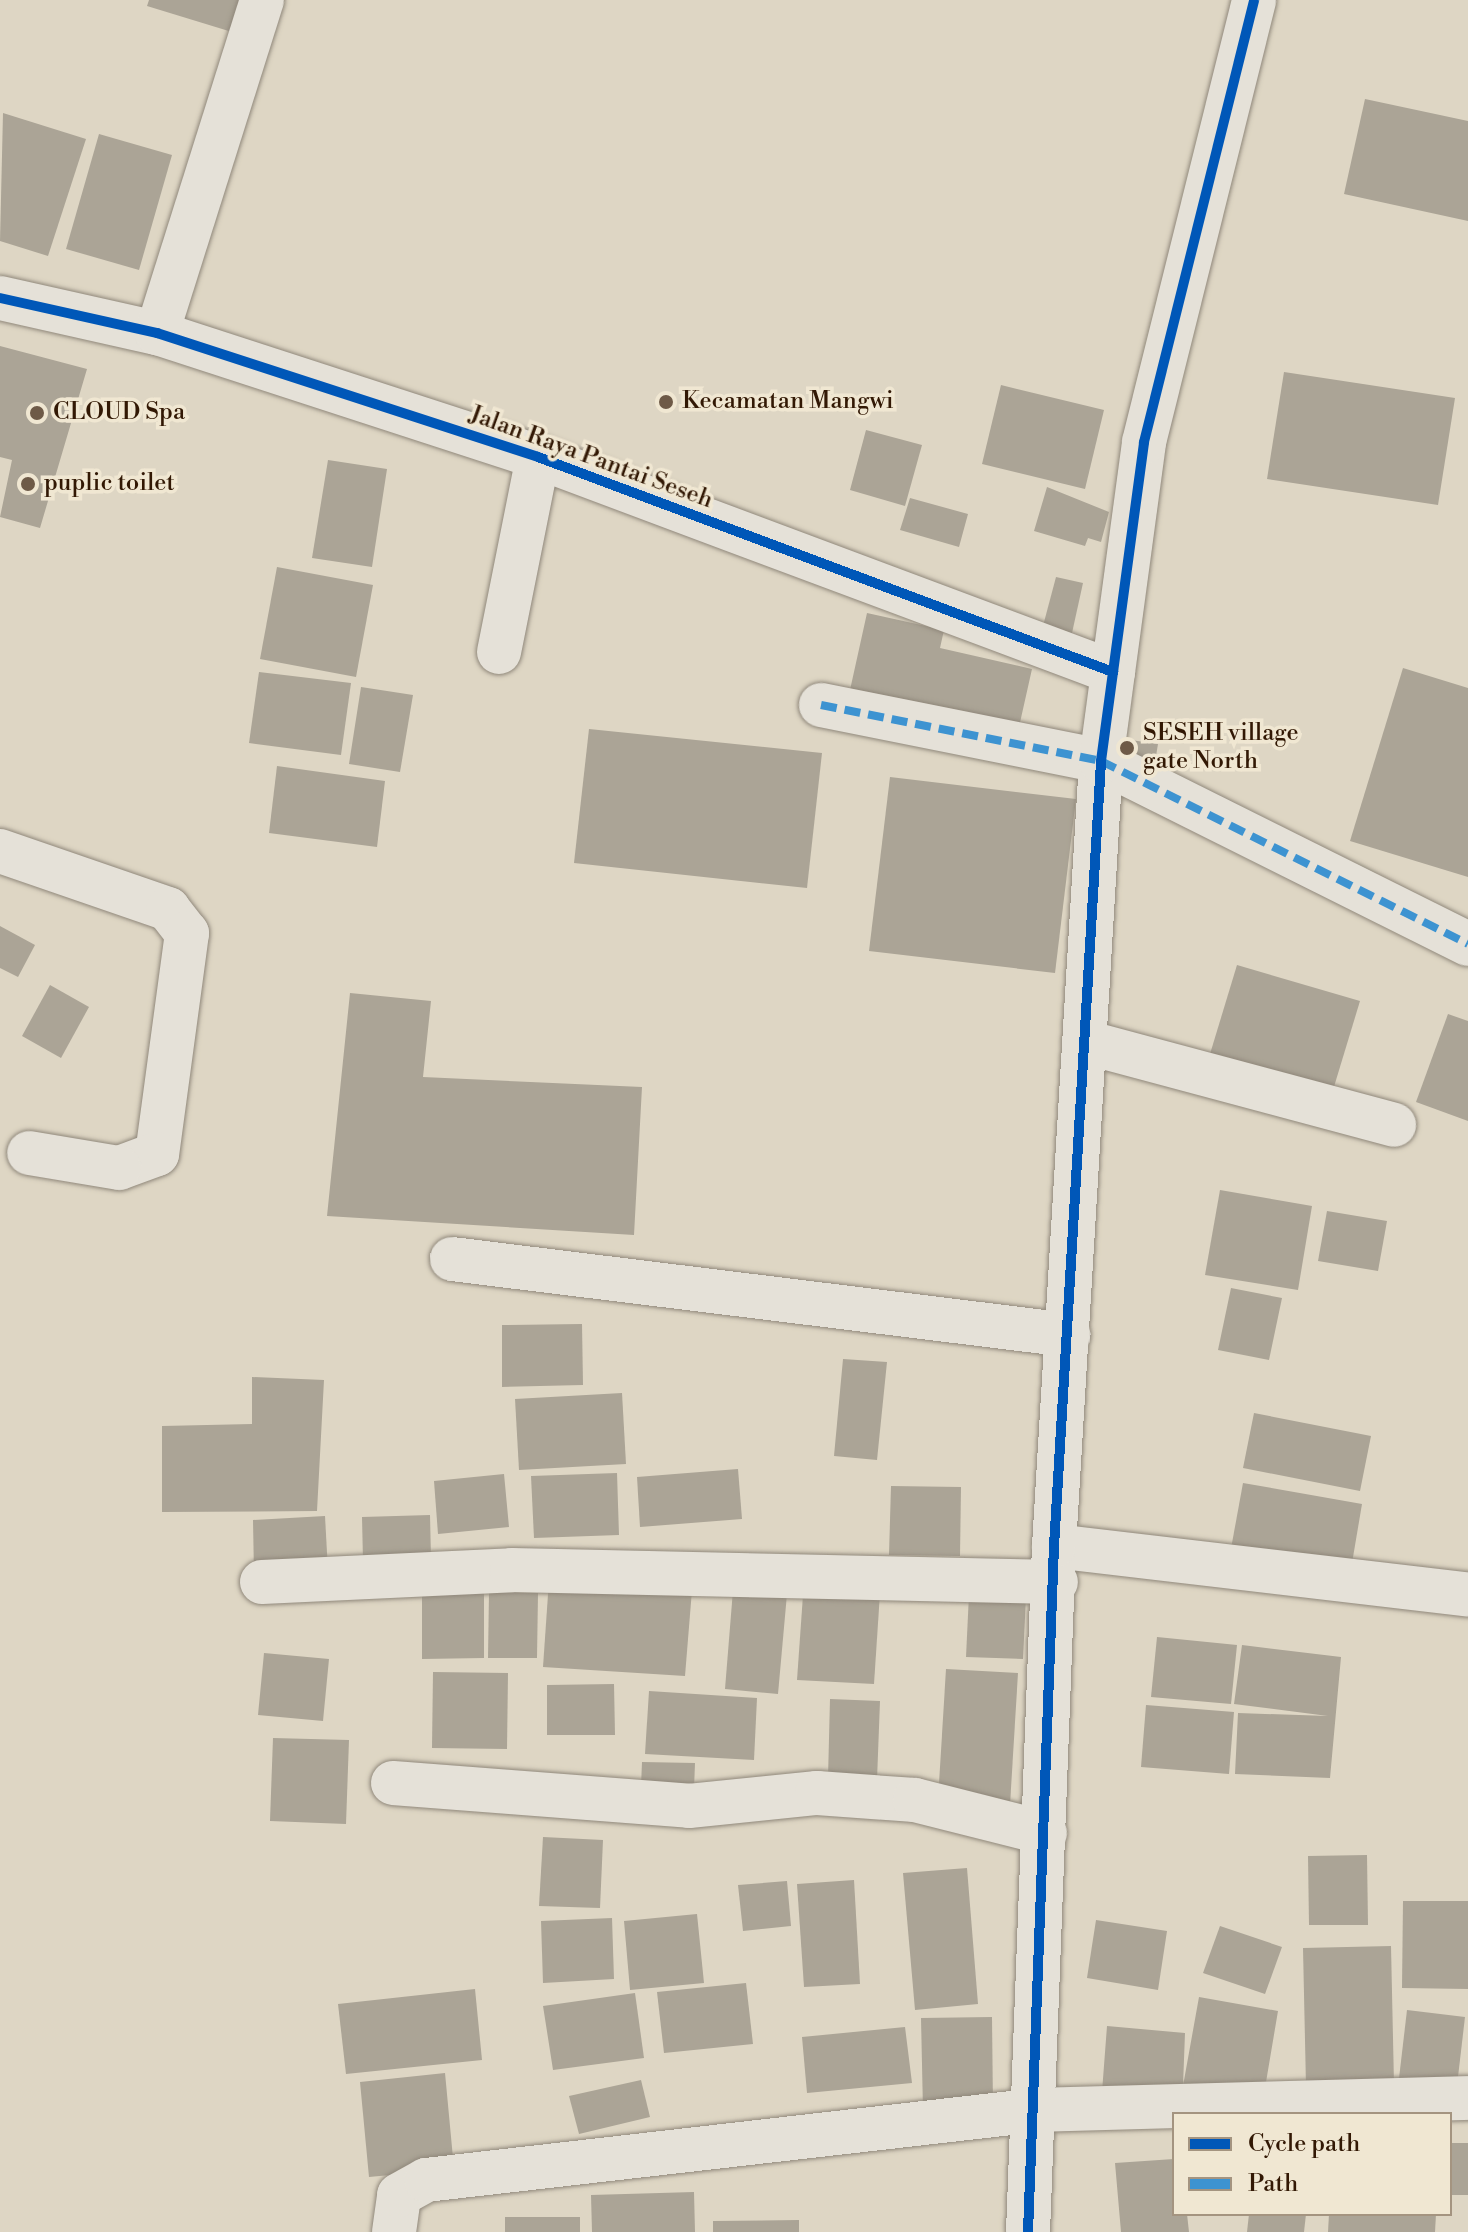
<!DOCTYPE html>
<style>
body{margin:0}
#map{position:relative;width:1468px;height:2232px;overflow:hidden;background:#ded6c4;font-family:"Libre Bodoni",serif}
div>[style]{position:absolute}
.building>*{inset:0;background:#aba496}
.roads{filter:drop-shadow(0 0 2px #90887b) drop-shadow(0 0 2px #90887b)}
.minor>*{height:44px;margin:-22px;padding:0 22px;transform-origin:22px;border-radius:22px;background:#e5e1d8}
.quiet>*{height:8px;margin-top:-4px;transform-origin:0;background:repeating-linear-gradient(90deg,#3d93d1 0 16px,transparent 0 24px)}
.cycleway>*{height:10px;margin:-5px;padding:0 5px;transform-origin:5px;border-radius:5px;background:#0057b8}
.dots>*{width:22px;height:22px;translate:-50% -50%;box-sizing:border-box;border:4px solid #f0e7d2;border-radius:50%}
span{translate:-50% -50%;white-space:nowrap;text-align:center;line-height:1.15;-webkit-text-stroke:7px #f0e7d2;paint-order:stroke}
.poi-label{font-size:24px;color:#321804}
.left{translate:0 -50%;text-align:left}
.street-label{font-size:24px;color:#321804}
.legend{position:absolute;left:1172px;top:2112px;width:280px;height:104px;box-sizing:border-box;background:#f0e7d2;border:2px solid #a49480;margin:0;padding:10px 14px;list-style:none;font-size:24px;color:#321804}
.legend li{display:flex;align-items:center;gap:16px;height:40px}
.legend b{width:40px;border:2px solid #a49480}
</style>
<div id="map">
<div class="building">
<i style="clip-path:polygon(149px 0,243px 0,232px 32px,147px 6px)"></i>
<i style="clip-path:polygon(1365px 99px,1468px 121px,1468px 221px,1344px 194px)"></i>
<i style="clip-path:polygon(3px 113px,86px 139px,48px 256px,0 241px)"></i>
<i style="clip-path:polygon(99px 134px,172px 155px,139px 270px,66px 249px)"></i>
<i style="clip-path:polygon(0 346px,87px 369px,40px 528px,0 517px,12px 460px,0 457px)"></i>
<i style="clip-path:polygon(1284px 372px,1455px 398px,1438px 505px,1267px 479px)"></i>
<i style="clip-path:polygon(1001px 385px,1104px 410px,1085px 489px,982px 464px)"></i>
<i style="clip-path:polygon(866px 430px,922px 445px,905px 506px,850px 490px)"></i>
<i style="clip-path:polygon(328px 460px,387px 469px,372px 567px,312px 558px)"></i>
<i style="clip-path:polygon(1047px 487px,1109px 512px,1101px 542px,1088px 538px,1085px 546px,1034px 531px)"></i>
<i style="clip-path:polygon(910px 498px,968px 514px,959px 547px,900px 530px)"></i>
<i style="clip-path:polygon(277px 567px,373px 585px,356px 677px,260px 659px)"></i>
<i style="clip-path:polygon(1056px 577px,1083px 583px,1072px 633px,1043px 626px)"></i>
<i style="clip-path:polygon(867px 613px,944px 630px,940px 648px,1032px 669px,1019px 727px,850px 690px)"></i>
<i style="clip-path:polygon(1403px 668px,1468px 688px,1468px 877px,1350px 841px)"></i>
<i style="clip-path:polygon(259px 672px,351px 683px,341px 755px,249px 743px)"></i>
<i style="clip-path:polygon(361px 687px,413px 695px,400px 772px,349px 764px)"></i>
<i style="clip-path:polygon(589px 729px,822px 753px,807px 888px,574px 863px)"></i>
<i style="clip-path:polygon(1097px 735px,1158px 744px,1155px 762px,1096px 752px)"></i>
<i style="clip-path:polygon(277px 766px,385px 781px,377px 847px,269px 833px)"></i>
<i style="clip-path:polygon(890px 777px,1076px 799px,1055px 973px,869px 951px)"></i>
<i style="clip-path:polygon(0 926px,35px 945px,18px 977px,0 968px)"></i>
<i style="clip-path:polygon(1237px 965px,1360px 1001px,1333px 1090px,1210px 1054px)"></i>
<i style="clip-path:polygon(50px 985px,89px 1007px,61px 1058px,22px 1036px)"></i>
<i style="clip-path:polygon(350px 993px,431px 1001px,423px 1077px,642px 1087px,634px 1235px,327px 1216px)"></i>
<i style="clip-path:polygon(1448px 1014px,1468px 1021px,1468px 1121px,1416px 1102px)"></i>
<i style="clip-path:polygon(1220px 1190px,1312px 1206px,1298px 1290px,1205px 1275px)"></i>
<i style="clip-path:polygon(1327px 1211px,1387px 1221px,1378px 1271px,1318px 1261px)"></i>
<i style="clip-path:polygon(1231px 1288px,1282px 1298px,1269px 1360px,1218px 1350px)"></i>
<i style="clip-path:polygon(582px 1324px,583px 1385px,502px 1387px,502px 1325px)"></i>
<i style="clip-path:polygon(843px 1359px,887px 1362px,877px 1460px,834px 1456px)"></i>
<i style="clip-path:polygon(252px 1377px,324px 1380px,317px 1511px,162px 1512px,162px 1426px,252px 1424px)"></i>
<i style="clip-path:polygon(622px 1393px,626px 1464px,519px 1470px,515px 1399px)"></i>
<i style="clip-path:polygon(1254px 1413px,1371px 1436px,1360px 1491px,1243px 1468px)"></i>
<i style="clip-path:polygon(738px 1469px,742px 1519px,640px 1527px,637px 1477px)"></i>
<i style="clip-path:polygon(617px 1473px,619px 1535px,534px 1538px,531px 1476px)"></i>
<i style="clip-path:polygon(504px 1474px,509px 1527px,438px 1534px,434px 1481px)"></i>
<i style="clip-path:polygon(1243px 1483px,1362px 1504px,1350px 1575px,1230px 1554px)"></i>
<i style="clip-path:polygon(891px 1486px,961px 1487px,960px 1556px,889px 1555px)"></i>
<i style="clip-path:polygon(430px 1515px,431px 1559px,363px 1561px,362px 1517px)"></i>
<i style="clip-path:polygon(325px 1516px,328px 1571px,254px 1574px,253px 1520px)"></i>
<i style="clip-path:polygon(549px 1580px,692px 1590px,685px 1676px,543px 1667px)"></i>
<i style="clip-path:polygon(733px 1590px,787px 1594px,778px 1694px,725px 1689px)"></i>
<i style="clip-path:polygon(422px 1592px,484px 1592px,484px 1658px,422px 1659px)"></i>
<i style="clip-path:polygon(489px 1592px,538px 1593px,537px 1658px,488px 1658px)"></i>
<i style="clip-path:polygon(880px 1593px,874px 1684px,797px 1680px,803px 1595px)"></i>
<i style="clip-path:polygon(969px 1594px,1026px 1597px,1023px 1659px,966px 1657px)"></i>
<i style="clip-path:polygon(1157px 1637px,1237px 1645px,1231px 1704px,1151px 1697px)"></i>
<i style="clip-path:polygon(1242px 1645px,1341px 1657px,1330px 1778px,1235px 1774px,1238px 1713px,1328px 1716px,1234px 1704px)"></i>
<i style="clip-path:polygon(264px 1653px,329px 1659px,323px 1721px,258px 1715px)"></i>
<i style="clip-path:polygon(946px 1669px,1018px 1673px,1010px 1805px,938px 1800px)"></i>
<i style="clip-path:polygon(433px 1672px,508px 1673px,507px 1749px,432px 1748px)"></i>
<i style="clip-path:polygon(614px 1684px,615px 1735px,547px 1735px,547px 1685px)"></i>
<i style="clip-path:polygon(649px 1691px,757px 1698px,754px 1760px,645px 1754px)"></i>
<i style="clip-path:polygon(830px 1699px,880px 1701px,877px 1780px,828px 1778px)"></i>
<i style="clip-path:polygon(1146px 1705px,1234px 1712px,1229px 1774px,1141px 1767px)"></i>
<i style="clip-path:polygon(273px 1738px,349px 1740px,346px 1824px,270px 1821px)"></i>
<i style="clip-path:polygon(642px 1762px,695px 1763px,694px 1789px,641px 1787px)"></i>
<i style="clip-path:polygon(543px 1837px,603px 1840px,600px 1908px,539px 1906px)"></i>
<i style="clip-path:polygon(1367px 1855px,1368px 1925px,1309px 1925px,1308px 1856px)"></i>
<i style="clip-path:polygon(967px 1868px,978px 2004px,915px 2010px,903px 1873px)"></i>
<i style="clip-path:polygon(854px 1880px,860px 1984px,804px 1987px,797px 1884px)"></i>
<i style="clip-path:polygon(787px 1881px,791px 1926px,743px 1931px,738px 1885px)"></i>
<i style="clip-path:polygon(1403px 1901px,1468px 1901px,1468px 1989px,1402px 1988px)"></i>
<i style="clip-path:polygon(697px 1914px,704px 1983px,630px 1990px,624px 1921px)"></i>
<i style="clip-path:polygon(612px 1918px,614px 1979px,543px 1983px,541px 1921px)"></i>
<i style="clip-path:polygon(1096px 1920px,1167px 1931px,1158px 1990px,1087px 1978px)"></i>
<i style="clip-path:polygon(1220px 1926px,1282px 1947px,1265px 1994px,1203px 1973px)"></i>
<i style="clip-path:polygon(1391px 1946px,1394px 2084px,1306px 2086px,1303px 1948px)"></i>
<i style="clip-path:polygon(746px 1983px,753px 2044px,664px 2053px,657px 1992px)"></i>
<i style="clip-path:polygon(475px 1989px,482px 2060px,346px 2074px,338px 2004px)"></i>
<i style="clip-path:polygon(635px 1993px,644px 2058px,553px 2070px,543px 2006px)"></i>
<i style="clip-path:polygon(1199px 1997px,1278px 2011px,1263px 2100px,1102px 2092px,1107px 2026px,1185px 2033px,1183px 2086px)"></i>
<i style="clip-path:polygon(1407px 2010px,1465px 2017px,1456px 2094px,1398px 2087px)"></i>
<i style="clip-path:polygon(992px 2017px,993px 2108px,923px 2110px,921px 2018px)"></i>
<i style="clip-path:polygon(905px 2027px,912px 2083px,807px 2093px,802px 2037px)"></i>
<i style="clip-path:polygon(445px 2073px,454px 2169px,369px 2177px,360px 2082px)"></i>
<i style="clip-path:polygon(641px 2080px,650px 2117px,579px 2134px,569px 2096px)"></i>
<i style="clip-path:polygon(1450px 2143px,1468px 2143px,1468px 2195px,1450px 2195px)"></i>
<i style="clip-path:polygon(1174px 2159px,1174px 2214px,1187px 2214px,1189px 2232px,1121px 2232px,1115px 2163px)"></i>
<i style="clip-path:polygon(694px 2192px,695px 2232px,592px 2232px,591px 2195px)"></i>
<i style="clip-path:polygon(1249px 2214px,1306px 2214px,1304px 2232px,1247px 2232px)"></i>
<i style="clip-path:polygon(1329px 2214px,1436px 2214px,1435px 2232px,1328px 2232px)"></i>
<i style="clip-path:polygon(505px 2217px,580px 2217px,580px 2232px,505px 2232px)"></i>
<i style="clip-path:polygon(799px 2220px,799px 2232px,713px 2232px,713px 2221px)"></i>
</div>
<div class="roads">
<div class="minor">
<i style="left:0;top:298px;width:161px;rotate:12.6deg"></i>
<i style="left:157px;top:333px;width:401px;rotate:18deg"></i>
<i style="left:538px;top:457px;width:614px;rotate:20.5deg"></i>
<i style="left:157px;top:333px;width:349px;rotate:-72.5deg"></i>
<i style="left:499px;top:652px;width:199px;rotate:-78.7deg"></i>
<i style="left:821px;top:705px;width:286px;rotate:11.3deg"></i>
<i style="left:1101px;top:761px;width:410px;rotate:26.5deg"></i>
<i style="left:0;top:851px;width:178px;rotate:19deg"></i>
<i style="left:168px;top:909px;width:31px;rotate:52deg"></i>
<i style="left:187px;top:933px;width:223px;rotate:97.7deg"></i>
<i style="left:157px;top:1154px;width:40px;rotate:159.8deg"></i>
<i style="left:119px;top:1168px;width:91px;rotate:-170.5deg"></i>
<i style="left:1085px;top:1042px;width:320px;rotate:15deg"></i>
<i style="left:452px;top:1259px;width:621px;rotate:7.03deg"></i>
<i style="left:1054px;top:1546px;width:417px;rotate:6.7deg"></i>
<i style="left:262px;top:1582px;width:250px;rotate:-2.7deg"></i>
<i style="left:512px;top:1570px;width:544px;rotate:1.26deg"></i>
<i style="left:393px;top:1783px;width:297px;rotate:4.4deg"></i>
<i style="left:689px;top:1806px;width:129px;rotate:-5.8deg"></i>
<i style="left:817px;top:1793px;width:98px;rotate:4.1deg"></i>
<i style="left:915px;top:1800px;width:134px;rotate:14.2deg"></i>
<i style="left:394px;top:2232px;width:37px;rotate:-82deg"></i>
<i style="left:399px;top:2195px;width:31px;rotate:-29deg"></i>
<i style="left:426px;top:2180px;width:616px;rotate:-6.53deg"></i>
<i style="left:1038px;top:2110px;width:430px;rotate:-1.6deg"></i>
<i style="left:1028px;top:2232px;width:686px;rotate:-87.83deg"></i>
<i style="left:1054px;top:1546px;width:786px;rotate:-86.57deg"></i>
<i style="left:1101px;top:761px;width:322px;rotate:-82.3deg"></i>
<i style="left:1144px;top:442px;width:455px;rotate:-76deg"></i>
</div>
</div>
<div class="quiet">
<i style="left:821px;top:705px;width:286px;rotate:11.3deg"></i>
<i style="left:1101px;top:761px;width:410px;rotate:26.5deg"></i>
</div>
<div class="cycleway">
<i style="left:0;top:298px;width:161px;rotate:12.6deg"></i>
<i style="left:157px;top:333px;width:401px;rotate:18deg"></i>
<i style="left:538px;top:457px;width:614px;rotate:20.5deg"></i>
<i style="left:1028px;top:2232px;width:686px;rotate:-87.83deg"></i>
<i style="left:1054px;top:1546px;width:786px;rotate:-86.57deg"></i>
<i style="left:1101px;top:761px;width:322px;rotate:-82.3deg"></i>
<i style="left:1144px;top:442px;width:455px;rotate:-76deg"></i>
</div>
<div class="dots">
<i style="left:666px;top:402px;background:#6e5a47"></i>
<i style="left:37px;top:413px;background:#6e5a47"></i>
<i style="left:28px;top:484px;background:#6e5a47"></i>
<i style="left:1127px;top:748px;background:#6e5a47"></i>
</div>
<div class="poi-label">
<span class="left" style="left:682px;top:402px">Kecamatan Mangwi</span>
<span class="left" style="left:53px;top:413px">CLOUD Spa</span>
<span class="left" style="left:44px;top:484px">puplic toilet</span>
<span class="left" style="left:1143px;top:748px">SESEH village<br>gate North</span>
</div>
<div class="street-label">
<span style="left:591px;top:458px;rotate:20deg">Jalan Raya Pantai Seseh</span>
</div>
<ul class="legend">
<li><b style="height:10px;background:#0057b8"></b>Cycle path</li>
<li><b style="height:10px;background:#3d93d1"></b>Path</li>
</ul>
</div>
